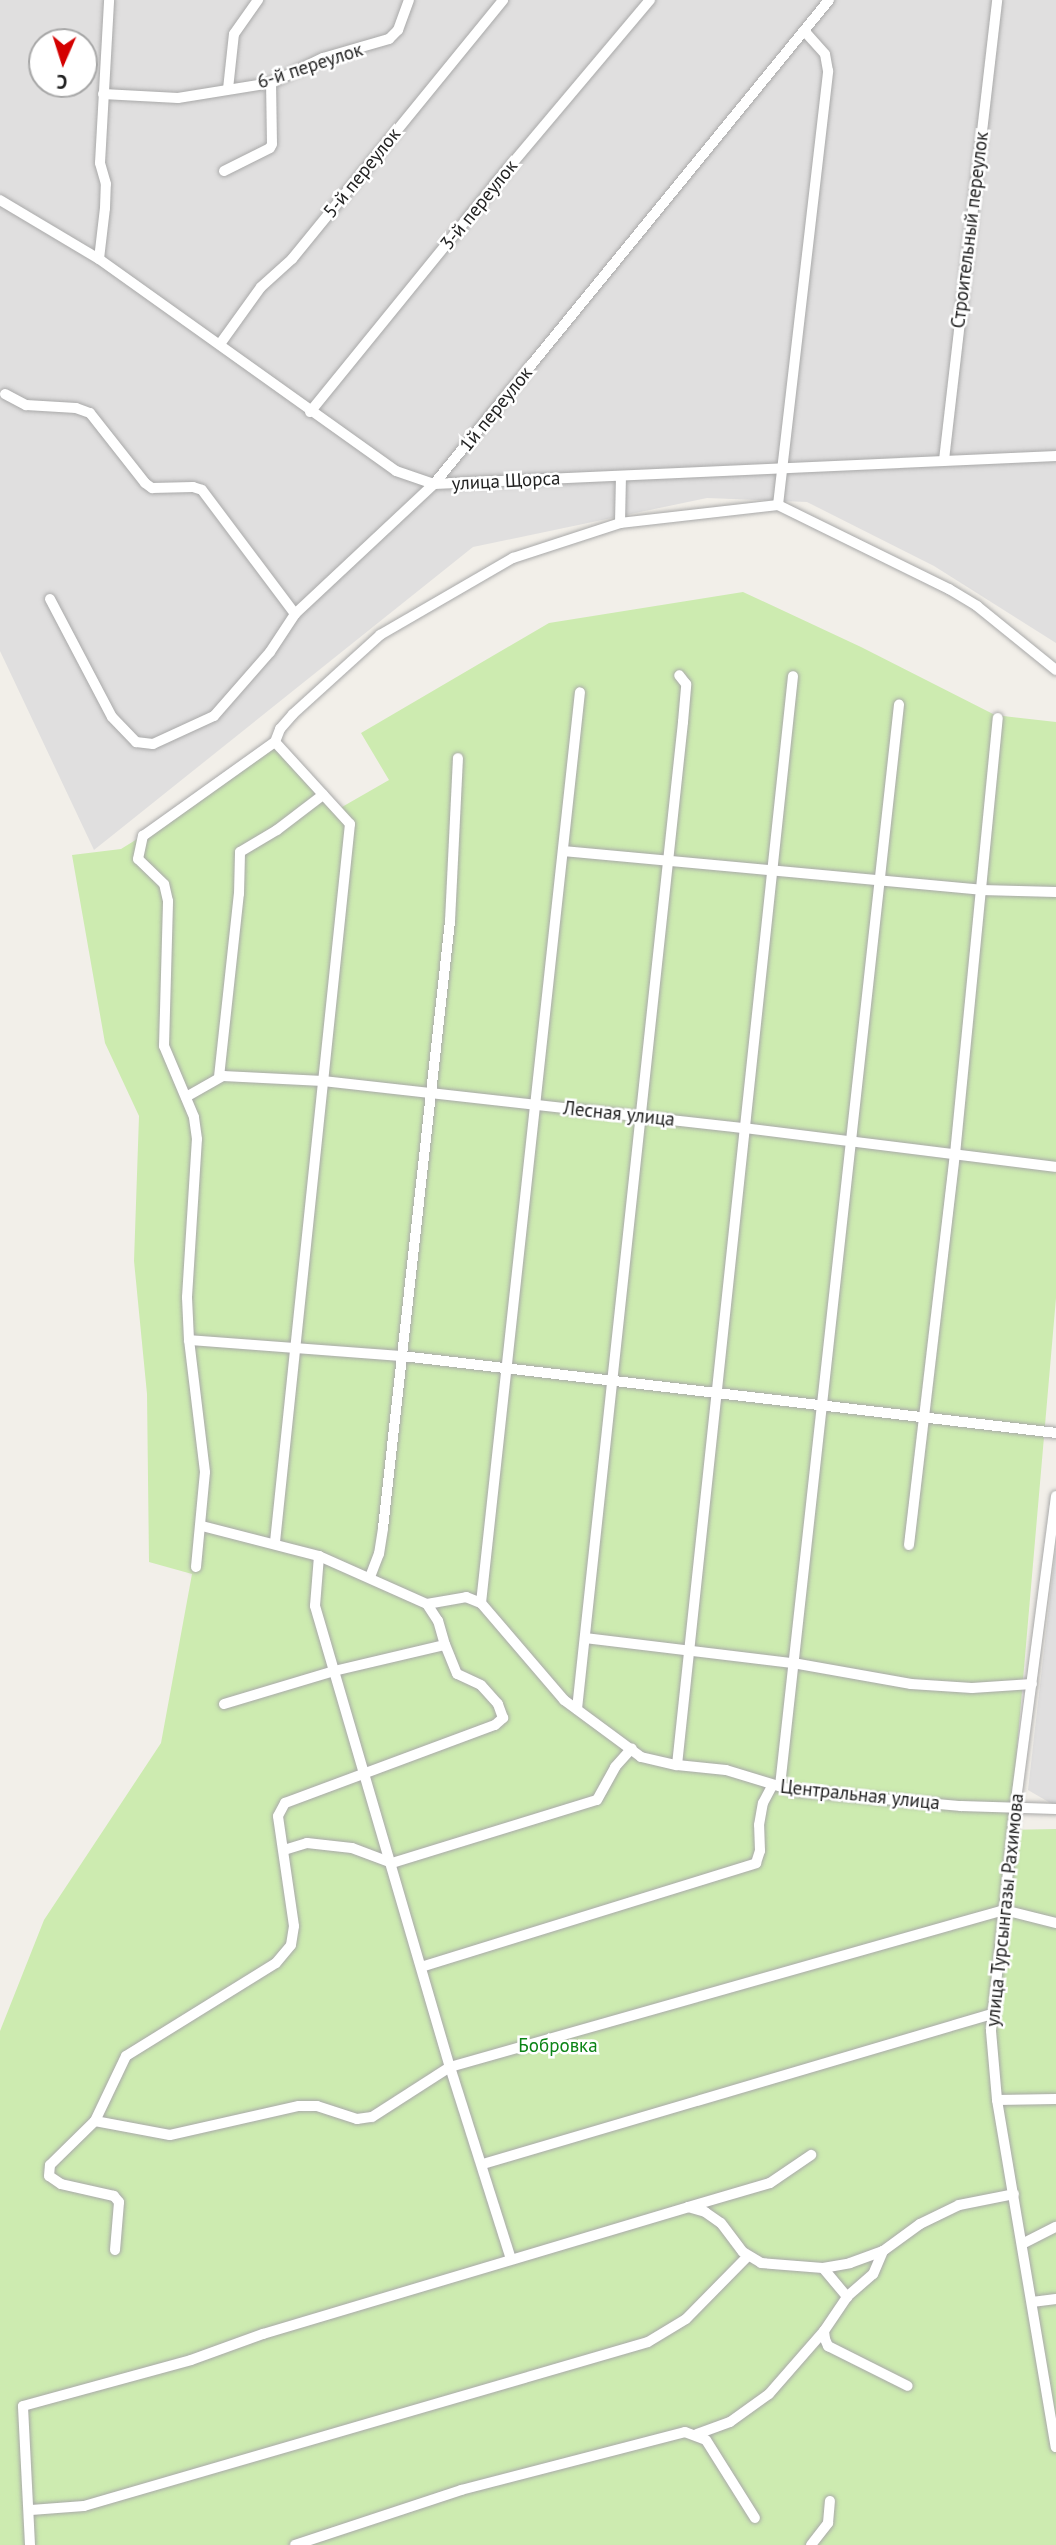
<!DOCTYPE html>
<meta charset="utf-8">
<style>
body{margin:0}
#map{position:relative;width:1056px;height:2545px;overflow:hidden;background:#f2efe9;font-family:"PT Sans",sans-serif}
div>[style]{position:absolute}
.residential>*{inset:0;background:#e0dfdf}
.grass>*{inset:0;background:#cdebb0}
.roads{filter:drop-shadow(0 0 2px #a9a9a9) drop-shadow(0 0 2px #a9a9a9)}
.minor>*{height:10px;margin:-5px;padding:0 5px;transform-origin:5px;border-radius:5px;background:#fff}
span{translate:-50% -50%;white-space:nowrap;text-align:center;line-height:1.15;-webkit-text-stroke:5px #fff;paint-order:stroke}
.street-label{font-size:19px;color:#222}
.park-label{font-size:19px;color:#0c8416}
.north{position:absolute;left:28px;top:28px;width:70px;height:70px;box-sizing:border-box;background:#fff;border:2px solid #a7a7a7;border-radius:50%;rotate:183deg;font-size:19px;font-weight:700;line-height:28px;text-align:center;color:#222}
.north::after{content:'';display:block;margin:auto;width:24px;height:32px;background:#d40000;clip-path:polygon(50% 0,100% 100%,50% 72%,0 100%)}
</style>
<div id="map">
<div class="residential">
<i style="clip-path:polygon(evenodd,0 0,1056px 0,1056px 643px,934px 566px,807px 502px,707px 498px,473px 547px,94px 850px,0 651px,0 0,42px 42px,84px 42px,84px 84px,42px 84px,42px 42px)"></i>
<i style="clip-path:polygon(1056px 1545px,1056px 1804px,1052px 1804px,1028px 1790px)"></i>
</div>
<div class="grass">
<i style="clip-path:polygon(743px 592px,861px 647px,995px 715px,1056px 722px,1056px 1298px,1010px 1830px,1056px 1829px,1056px 2545px,0 2545px,0 2031px,44px 1920px,161px 1743px,192px 1574px,149px 1562px,147px 1394px,134px 1261px,139px 1116px,105px 1043px,72px 855px,121px 849px,184px 810px,277px 743px,335px 811px,389px 780px,361px 733px,549px 623px)"></i>
</div>
<div class="roads">
<div class="minor">
<i style="left:228px;top:89px;width:55px;rotate:-83.8deg"></i>
<i style="left:234px;top:34px;width:42px;rotate:-54.8deg"></i>
<i style="left:103px;top:94px;width:75px;rotate:3.1deg"></i>
<i style="left:178px;top:98px;width:94px;rotate:-9.2deg"></i>
<i style="left:271px;top:83px;width:58px;rotate:-25.7deg"></i>
<i style="left:323px;top:58px;width:69px;rotate:-16.1deg"></i>
<i style="left:389px;top:39px;width:13px;rotate:-45deg"></i>
<i style="left:398px;top:30px;width:32px;rotate:-70deg"></i>
<i style="left:224px;top:171px;width:51px;rotate:-26.6deg"></i>
<i style="left:270px;top:148px;width:4px;rotate:-63deg"></i>
<i style="left:272px;top:144px;width:61px;rotate:-90.9deg"></i>
<i style="left:0;top:200px;width:115px;rotate:30.8deg"></i>
<i style="left:99px;top:259px;width:365px;rotate:35.5deg"></i>
<i style="left:396px;top:471px;width:40px;rotate:18.9deg"></i>
<i style="left:434px;top:484px;width:623px;rotate:-2.58deg"></i>
<i style="left:99px;top:259px;width:51px;rotate:-83.3deg"></i>
<i style="left:105px;top:208px;width:24px;rotate:-88deg"></i>
<i style="left:106px;top:184px;width:22px;rotate:-106deg"></i>
<i style="left:100px;top:163px;width:163px;rotate:-86.8deg"></i>
<i style="left:220px;top:344px;width:70px;rotate:-54.3deg"></i>
<i style="left:261px;top:287px;width:42px;rotate:-42.1deg"></i>
<i style="left:292px;top:259px;width:334px;rotate:-50.8deg"></i>
<i style="left:5px;top:394px;width:24px;rotate:28deg"></i>
<i style="left:26px;top:405px;width:50px;rotate:3.4deg"></i>
<i style="left:76px;top:408px;width:15px;rotate:20deg"></i>
<i style="left:90px;top:413px;width:89px;rotate:51.8deg"></i>
<i style="left:145px;top:483px;width:9px;rotate:36deg"></i>
<i style="left:152px;top:488px;width:41px;rotate:-1.4deg"></i>
<i style="left:193px;top:487px;width:9px;rotate:18deg"></i>
<i style="left:202px;top:490px;width:155px;rotate:53.1deg"></i>
<i style="left:310px;top:412px;width:294px;rotate:-50.9deg"></i>
<i style="left:495px;top:184px;width:241px;rotate:-49.9deg"></i>
<i style="left:944px;top:460px;width:463px;rotate:-83.4deg"></i>
<i style="left:778px;top:505px;width:437px;rotate:-83.4deg"></i>
<i style="left:828px;top:71px;width:17px;rotate:-100deg"></i>
<i style="left:825px;top:54px;width:31px;rotate:-132deg"></i>
<i style="left:620px;top:523px;width:47px;rotate:-88.8deg"></i>
<i style="left:50px;top:599px;width:133px;rotate:62.3deg"></i>
<i style="left:112px;top:717px;width:35px;rotate:46deg"></i>
<i style="left:136px;top:742px;width:17px;rotate:7deg"></i>
<i style="left:153px;top:744px;width:67px;rotate:-24.7deg"></i>
<i style="left:214px;top:716px;width:85px;rotate:-48.8deg"></i>
<i style="left:270px;top:652px;width:45px;rotate:-56.7deg"></i>
<i style="left:295px;top:614px;width:190px;rotate:-43.1deg"></i>
<i style="left:434px;top:484px;width:625px;rotate:-50.78deg"></i>
<i style="left:563px;top:851px;width:420px;rotate:5.3deg"></i>
<i style="left:981px;top:890px;width:75px;rotate:1.5deg"></i>
<i style="left:219px;top:1077px;width:184px;rotate:-83.8deg"></i>
<i style="left:239px;top:894px;width:42px;rotate:-88.6deg"></i>
<i style="left:240px;top:852px;width:43px;rotate:-30.7deg"></i>
<i style="left:277px;top:830px;width:58px;rotate:-37.3deg"></i>
<i style="left:186px;top:1097px;width:43px;rotate:-29.6deg"></i>
<i style="left:223px;top:1076px;width:100px;rotate:2.9deg"></i>
<i style="left:323px;top:1081px;width:424px;rotate:6.4deg"></i>
<i style="left:744px;top:1128px;width:314px;rotate:7.1deg"></i>
<i style="left:189px;top:1340px;width:214px;rotate:4.3deg"></i>
<i style="left:402px;top:1356px;width:659px;rotate:6.71deg"></i>
<i style="left:1056px;top:1496px;width:313px;rotate:97.5deg"></i>
<i style="left:1015px;top:1806px;width:226px;rotate:96.1deg"></i>
<i style="left:991px;top:2031px;width:69px;rotate:85deg"></i>
<i style="left:997px;top:2100px;width:352px;rotate:80.4deg"></i>
<i style="left:202px;top:1526px;width:121px;rotate:14.4deg"></i>
<i style="left:319px;top:1556px;width:118px;rotate:24deg"></i>
<i style="left:427px;top:1604px;width:40px;rotate:-10deg"></i>
<i style="left:466px;top:1597px;width:16px;rotate:22deg"></i>
<i style="left:481px;top:1603px;width:128px;rotate:49.4deg"></i>
<i style="left:564px;top:1700px;width:96px;rotate:36.5deg"></i>
<i style="left:641px;top:1757px;width:37px;rotate:13deg"></i>
<i style="left:677px;top:1765px;width:49px;rotate:5.8deg"></i>
<i style="left:726px;top:1770px;width:72px;rotate:16.9deg"></i>
<i style="left:795px;top:1791px;width:167px;rotate:5.2deg"></i>
<i style="left:961px;top:1806px;width:95px;rotate:1.8deg"></i>
<i style="left:275px;top:1542px;width:722px;rotate:-84.04deg"></i>
<i style="left:350px;top:824px;width:111px;rotate:-132.4deg"></i>
<i style="left:909px;top:1545px;width:394px;rotate:-83.3deg"></i>
<i style="left:955px;top:1154px;width:438px;rotate:-84.4deg"></i>
<i style="left:319px;top:1556px;width:50px;rotate:94.6deg"></i>
<i style="left:315px;top:1606px;width:480px;rotate:73.7deg"></i>
<i style="left:450px;top:2067px;width:201px;rotate:72.4deg"></i>
<i style="left:196px;top:1567px;width:95px;rotate:-84.6deg"></i>
<i style="left:205px;top:1472px;width:133px;rotate:-96.9deg"></i>
<i style="left:189px;top:1340px;width:43px;rotate:-92.7deg"></i>
<i style="left:187px;top:1297px;width:158px;rotate:-86.4deg"></i>
<i style="left:197px;top:1139px;width:22px;rotate:-98deg"></i>
<i style="left:194px;top:1117px;width:77px;rotate:-112.9deg"></i>
<i style="left:164px;top:1046px;width:145px;rotate:-88.4deg"></i>
<i style="left:168px;top:901px;width:17px;rotate:-103deg"></i>
<i style="left:164px;top:884px;width:36px;rotate:-136deg"></i>
<i style="left:138px;top:859px;width:24px;rotate:-78deg"></i>
<i style="left:143px;top:836px;width:162px;rotate:-35.5deg"></i>
<i style="left:275px;top:742px;width:14px;rotate:-69deg"></i>
<i style="left:280px;top:729px;width:20px;rotate:-49deg"></i>
<i style="left:293px;top:714px;width:118px;rotate:-42.2deg"></i>
<i style="left:380px;top:635px;width:154px;rotate:-30.1deg"></i>
<i style="left:513px;top:558px;width:113px;rotate:-18.1deg"></i>
<i style="left:620px;top:523px;width:159px;rotate:-6.5deg"></i>
<i style="left:778px;top:505px;width:191px;rotate:26.2deg"></i>
<i style="left:949px;top:589px;width:33px;rotate:31deg"></i>
<i style="left:977px;top:606px;width:102px;rotate:39deg"></i>
<i style="left:370px;top:1577px;width:25px;rotate:-69deg"></i>
<i style="left:379px;top:1554px;width:26px;rotate:-81deg"></i>
<i style="left:383px;top:1528px;width:611px;rotate:-83.7deg"></i>
<i style="left:450px;top:921px;width:163px;rotate:-87.2deg"></i>
<i style="left:481px;top:1603px;width:916px;rotate:-83.8deg"></i>
<i style="left:585px;top:1638px;width:209px;rotate:6.9deg"></i>
<i style="left:793px;top:1663px;width:120px;rotate:10.1deg"></i>
<i style="left:911px;top:1684px;width:61px;rotate:3.8deg"></i>
<i style="left:972px;top:1688px;width:60px;rotate:-3.8deg"></i>
<i style="left:224px;top:1704px;width:115px;rotate:-16.7deg"></i>
<i style="left:334px;top:1671px;width:114px;rotate:-13.2deg"></i>
<i style="left:445px;top:1645px;width:25px;rotate:-106deg"></i>
<i style="left:438px;top:1621px;width:20px;rotate:-123deg"></i>
<i style="left:577px;top:1709px;width:993px;rotate:-83.87deg"></i>
<i style="left:683px;top:722px;width:38px;rotate:-85deg"></i>
<i style="left:686px;top:684px;width:11px;rotate:-128deg"></i>
<i style="left:677px;top:1765px;width:1095px;rotate:-83.92deg"></i>
<i style="left:780px;top:1786px;width:1088px;rotate:-83.72deg"></i>
<i style="left:284px;top:1850px;width:24px;rotate:-17deg"></i>
<i style="left:307px;top:1843px;width:45px;rotate:6.3deg"></i>
<i style="left:352px;top:1848px;width:43px;rotate:20.6deg"></i>
<i style="left:392px;top:1863px;width:214px;rotate:-17.1deg"></i>
<i style="left:597px;top:1800px;width:38px;rotate:-61deg"></i>
<i style="left:615px;top:1767px;width:25px;rotate:-48deg"></i>
<i style="left:421px;top:1967px;width:351px;rotate:-17.2deg"></i>
<i style="left:756px;top:1863px;width:13px;rotate:-72deg"></i>
<i style="left:760px;top:1851px;width:26px;rotate:-92deg"></i>
<i style="left:759px;top:1825px;width:22px;rotate:-80deg"></i>
<i style="left:763px;top:1803px;width:19px;rotate:-62deg"></i>
<i style="left:997px;top:2100px;width:59px;rotate:-1deg"></i>
<i style="left:95px;top:2121px;width:76px;rotate:10.6deg"></i>
<i style="left:170px;top:2135px;width:132px;rotate:-12.7deg"></i>
<i style="left:299px;top:2106px;width:18px"></i>
<i style="left:317px;top:2106px;width:42px;rotate:18deg"></i>
<i style="left:357px;top:2119px;width:15px;rotate:-8deg"></i>
<i style="left:372px;top:2117px;width:93px;rotate:-32.7deg"></i>
<i style="left:450px;top:2067px;width:576px;rotate:-15.82deg"></i>
<i style="left:1004px;top:1910px;width:54px;rotate:14deg"></i>
<i style="left:483px;top:2164px;width:531px;rotate:-16.42deg"></i>
<i style="left:688px;top:2207px;width:85px;rotate:-16.3deg"></i>
<i style="left:770px;top:2183px;width:50px;rotate:-34.3deg"></i>
<i style="left:1022px;top:2244px;width:38px;rotate:-27deg"></i>
<i style="left:115px;top:2250px;width:48px;rotate:-85.2deg"></i>
<i style="left:119px;top:2202px;width:8px;rotate:-130deg"></i>
<i style="left:114px;top:2196px;width:54px;rotate:-167.2deg"></i>
<i style="left:61px;top:2184px;width:14px;rotate:-146deg"></i>
<i style="left:49px;top:2176px;width:11px;rotate:-85deg"></i>
<i style="left:50px;top:2165px;width:63px;rotate:-44.4deg"></i>
<i style="left:95px;top:2121px;width:72px;rotate:-64.5deg"></i>
<i style="left:126px;top:2056px;width:176px;rotate:-31.8deg"></i>
<i style="left:276px;top:1963px;width:23px;rotate:-50deg"></i>
<i style="left:291px;top:1945px;width:19px;rotate:-81deg"></i>
<i style="left:294px;top:1926px;width:111px;rotate:-98.3deg"></i>
<i style="left:278px;top:1816px;width:15px;rotate:-62deg"></i>
<i style="left:285px;top:1803px;width:224px;rotate:-20.4deg"></i>
<i style="left:495px;top:1725px;width:11px;rotate:-41deg"></i>
<i style="left:503px;top:1718px;width:15px;rotate:-110deg"></i>
<i style="left:498px;top:1704px;width:25px;rotate:-132deg"></i>
<i style="left:481px;top:1685px;width:26px;rotate:-155deg"></i>
<i style="left:457px;top:1674px;width:31px;rotate:-112deg"></i>
<i style="left:883px;top:2251px;width:25px;rotate:113deg"></i>
<i style="left:873px;top:2274px;width:35px;rotate:139deg"></i>
<i style="left:847px;top:2297px;width:41px;rotate:124.1deg"></i>
<i style="left:824px;top:2331px;width:8px;rotate:83deg"></i>
<i style="left:825px;top:2339px;width:8px;rotate:67deg"></i>
<i style="left:828px;top:2346px;width:89px;rotate:26.6deg"></i>
<i style="left:823px;top:2268px;width:38px;rotate:50deg"></i>
<i style="left:1032px;top:2302px;width:24px;rotate:-7deg"></i>
<i style="left:697px;top:2434px;width:35px;rotate:-20deg"></i>
<i style="left:730px;top:2422px;width:48px;rotate:-35.7deg"></i>
<i style="left:769px;top:2394px;width:84px;rotate:-48.9deg"></i>
<i style="left:31px;top:2510px;width:53px;rotate:-4.3deg"></i>
<i style="left:84px;top:2506px;width:587px;rotate:-16.21deg"></i>
<i style="left:648px;top:2342px;width:44px;rotate:-31.2deg"></i>
<i style="left:686px;top:2319px;width:88px;rotate:-45.5deg"></i>
<i style="left:30px;top:2545px;width:139px;rotate:-92.9deg"></i>
<i style="left:23px;top:2406px;width:174px;rotate:-15.3deg"></i>
<i style="left:191px;top:2360px;width:77px;rotate:-19.9deg"></i>
<i style="left:263px;top:2334px;width:444px;rotate:-16.6deg"></i>
<i style="left:688px;top:2207px;width:18px;rotate:16deg"></i>
<i style="left:705px;top:2212px;width:19px;rotate:35deg"></i>
<i style="left:721px;top:2223px;width:36px;rotate:53deg"></i>
<i style="left:743px;top:2252px;width:21px;rotate:31deg"></i>
<i style="left:761px;top:2263px;width:62px;rotate:4.6deg"></i>
<i style="left:823px;top:2268px;width:27px;rotate:-10deg"></i>
<i style="left:850px;top:2263px;width:35px;rotate:-20deg"></i>
<i style="left:883px;top:2251px;width:46px;rotate:-36.1deg"></i>
<i style="left:920px;top:2224px;width:43px;rotate:-26deg"></i>
<i style="left:959px;top:2205px;width:56px;rotate:-11.3deg"></i>
<i style="left:295px;top:2545px;width:175px;rotate:-18.3deg"></i>
<i style="left:461px;top:2490px;width:231px;rotate:-14.5deg"></i>
<i style="left:685px;top:2432px;width:22px;rotate:21deg"></i>
<i style="left:706px;top:2440px;width:92px;rotate:57.9deg"></i>
<i style="left:811px;top:2545px;width:28px;rotate:-52deg"></i>
<i style="left:828px;top:2523px;width:22px;rotate:-85deg"></i>
</div>
</div>
<div class="street-label">
<span style="left:310px;top:66px;rotate:-18deg">6-й переулок</span>
<span style="left:362px;top:173px;rotate:-51deg">5-й переулок</span>
<span style="left:479px;top:205px;rotate:-51deg">3-й переулок</span>
<span style="left:970px;top:230px;rotate:-83deg">Строительный переулок</span>
<span style="left:496px;top:409px;rotate:-51deg">1й переулок</span>
<span style="left:506px;top:481px;rotate:-3deg">улица Щорса</span>
<span style="left:619px;top:1114px;rotate:6deg">Лесная улица</span>
<span style="left:860px;top:1795px;rotate:6deg">Центральная улица</span>
<span style="left:1005px;top:1910px;rotate:-84deg">улица Турсынгазы Рахимова</span>
</div>
<div class="park-label">
<span style="left:558px;top:2046px">Бобровка</span>
</div>
<div class="north">С</div>
</div>
